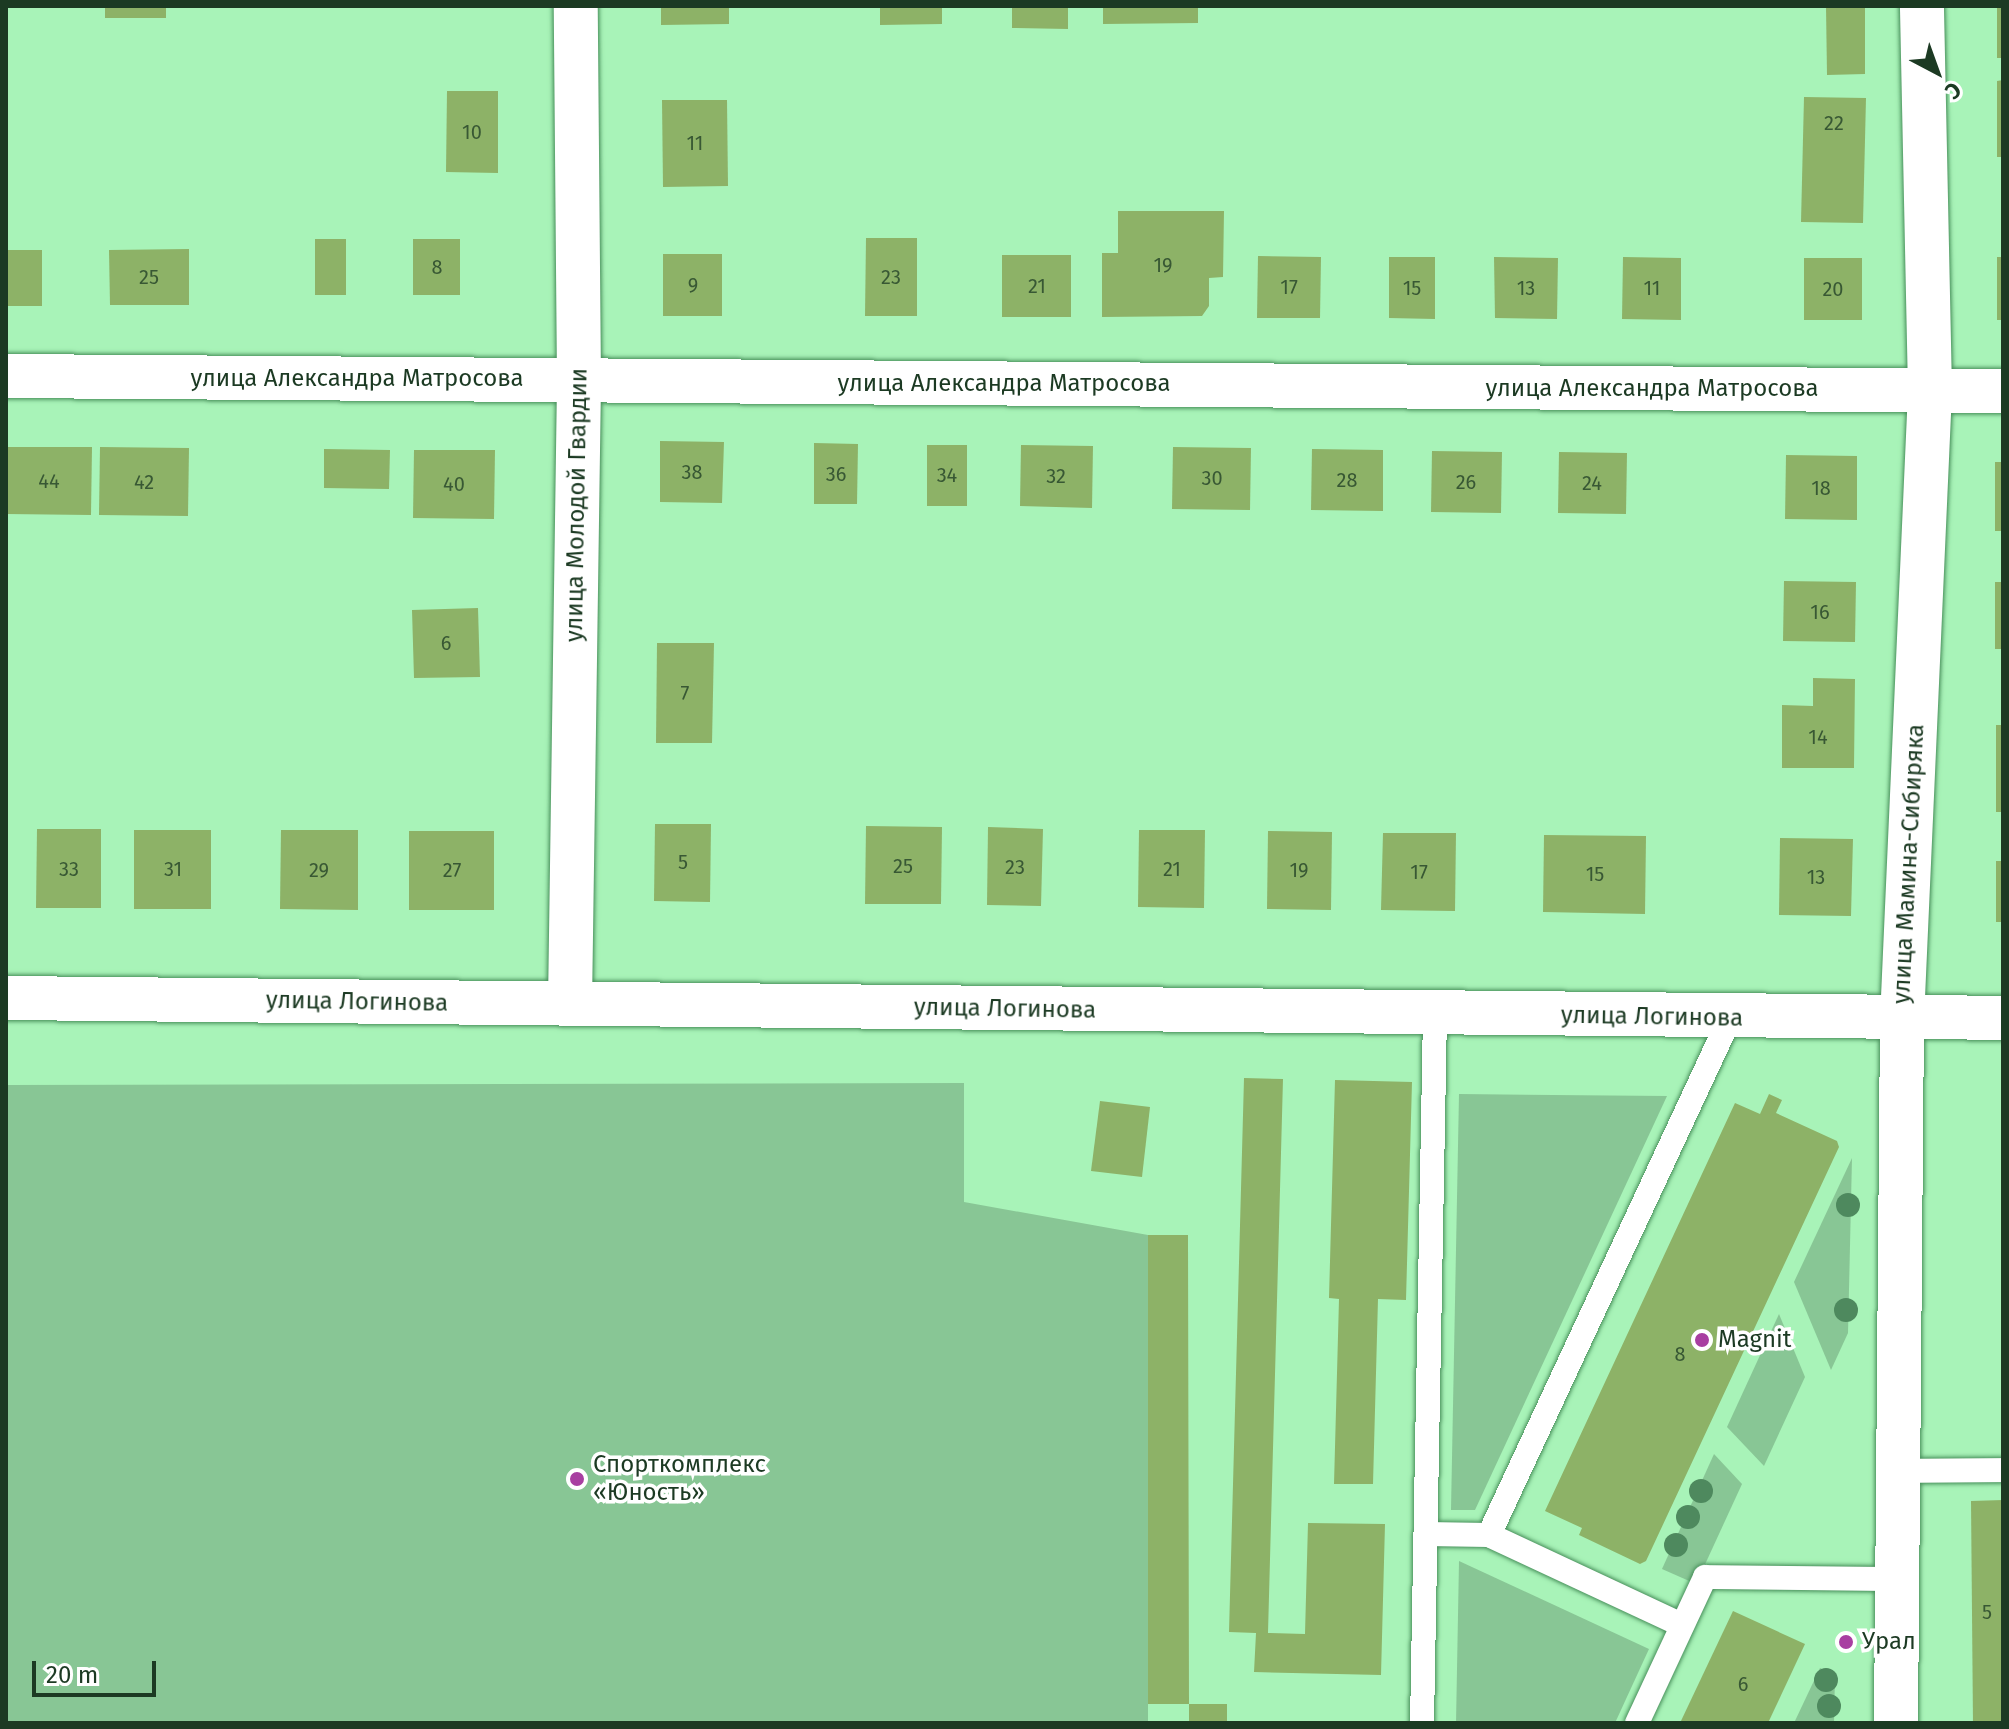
<!DOCTYPE html>
<meta charset="utf-8">
<style>
body{margin:0}
#map{position:relative;width:2009px;height:1729px;overflow:hidden;background:#a8f3b8;font-family:"Fira Sans",sans-serif}
div>[style]{position:absolute}
.green>*{inset:0;background:#88c695}
.building>*{inset:0;background:#8db267}
.roads{filter:drop-shadow(0 0 2px #478f5a) drop-shadow(0 0 2px #478f5a)}
.lane>*{height:24px;margin:-12px;padding:0 12px;transform-origin:12px;border-radius:12px;background:#fff}
.street>*{height:44px;margin:-22px;padding:0 22px;transform-origin:22px;border-radius:22px;background:#fff}
.secondary>*{height:44px;margin:-22px;padding:0 22px;transform-origin:22px;border-radius:22px;background:#fff}
.trees>*{width:24px;height:24px;margin:-12px;border-radius:50%;background:#4e895e}
.dots>*{width:22px;height:22px;translate:-50% -50%;box-sizing:border-box;border:4px solid #fff;border-radius:50%}
span{translate:-50% -50%;white-space:nowrap;text-align:center;line-height:1.15;-webkit-text-stroke:7px #fff;paint-order:stroke}
.number-label{font-size:20px;color:#385834}
.number-label span{-webkit-text-stroke-width:0}
.street-label{font-size:24px;color:#1c3a23}
.poi-label{font-size:24px;color:#1c3a23}
.left{translate:0 -50%;text-align:left}
.frame{position:absolute;inset:0;border:8px solid #1c3a23;pointer-events:none}
.north{position:absolute;left:1897px;top:32px;width:80px;height:80px;-webkit-text-stroke:6px #fff;paint-order:stroke;rotate:139deg;font-size:22px;font-weight:700;line-height:32px;text-align:center;color:#1c3a23}
.north::after{content:'';display:block;margin:auto;width:28px;height:36px;background:#1c3a23;clip-path:polygon(50% 0,100% 100%,50% 72%,0 100%)}
.scale{position:absolute;left:32px;top:1661px;width:124px;height:36px;box-sizing:border-box;border:4px solid #1c3a23;border-top:0;padding-left:10px;font-size:24px;line-height:28px;white-space:nowrap;color:#1c3a23;-webkit-text-stroke:6px #fff;paint-order:stroke}
</style>
<div id="map">
<div class="green">
<i style="clip-path:polygon(964px 1083px,964px 1202px,1148px 1235px,1148px 1723px,6px 1723px,6px 1085px)"></i>
<i style="clip-path:polygon(1459px 1094px,1667px 1096px,1475px 1510px,1451px 1510px)"></i>
<i style="clip-path:polygon(1852px 1158px,1848px 1333px,1831px 1370px,1794px 1282px)"></i>
<i style="clip-path:polygon(1779px 1314px,1805px 1377px,1764px 1466px,1727px 1427px)"></i>
<i style="clip-path:polygon(1714px 1454px,1742px 1484px,1696px 1584px,1662px 1569px)"></i>
<i style="clip-path:polygon(1459px 1561px,1649px 1649px,1615px 1723px,1456px 1723px)"></i>
<i style="clip-path:polygon(1820px 1668px,1835px 1675px,1834px 1723px,1794px 1723px)"></i>
</div>
<div class="building">
<i style="clip-path:polygon(105px 6px,166px 6px,166px 18px,105px 18px)"></i>
<i style="clip-path:polygon(661px 6px,729px 6px,729px 24px,661px 25px)"></i>
<i style="clip-path:polygon(880px 6px,942px 6px,942px 24px,880px 25px)"></i>
<i style="clip-path:polygon(1012px 6px,1068px 6px,1068px 29px,1012px 28px)"></i>
<i style="clip-path:polygon(1103px 6px,1198px 6px,1198px 23px,1103px 24px)"></i>
<i style="clip-path:polygon(1826px 6px,1865px 6px,1865px 74px,1827px 75px)"></i>
<i style="clip-path:polygon(1997px 6px,2003px 6px,2003px 58px,1997px 58px)"></i>
<i style="clip-path:polygon(2003px 80px,2003px 157px,1997px 157px,1997px 81px)"></i>
<i style="clip-path:polygon(447px 91px,498px 91px,498px 173px,446px 172px)"></i>
<i style="clip-path:polygon(1804px 97px,1866px 98px,1863px 223px,1801px 222px)"></i>
<i style="clip-path:polygon(662px 100px,727px 100px,728px 186px,663px 187px)"></i>
<i style="clip-path:polygon(1118px 211px,1224px 211px,1223px 277px,1209px 278px,1209px 306px,1202px 316px,1102px 317px,1102px 253px,1118px 253px)"></i>
<i style="clip-path:polygon(866px 238px,917px 238px,917px 316px,865px 316px)"></i>
<i style="clip-path:polygon(315px 239px,346px 239px,346px 295px,315px 295px)"></i>
<i style="clip-path:polygon(413px 239px,460px 239px,460px 295px,413px 295px)"></i>
<i style="clip-path:polygon(189px 249px,189px 305px,110px 305px,109px 250px)"></i>
<i style="clip-path:polygon(6px 250px,42px 250px,42px 306px,6px 306px)"></i>
<i style="clip-path:polygon(663px 254px,722px 254px,722px 316px,663px 316px)"></i>
<i style="clip-path:polygon(1002px 255px,1071px 255px,1071px 317px,1002px 317px)"></i>
<i style="clip-path:polygon(1258px 256px,1321px 257px,1320px 318px,1257px 318px)"></i>
<i style="clip-path:polygon(1389px 257px,1435px 257px,1435px 319px,1389px 318px)"></i>
<i style="clip-path:polygon(1494px 257px,1558px 258px,1557px 319px,1495px 318px)"></i>
<i style="clip-path:polygon(1623px 257px,1681px 258px,1681px 320px,1622px 319px)"></i>
<i style="clip-path:polygon(1997px 257px,2003px 257px,2003px 320px,1997px 320px)"></i>
<i style="clip-path:polygon(1804px 258px,1862px 258px,1862px 320px,1804px 320px)"></i>
<i style="clip-path:polygon(660px 441px,724px 442px,722px 503px,660px 502px)"></i>
<i style="clip-path:polygon(814px 443px,858px 444px,857px 504px,814px 504px)"></i>
<i style="clip-path:polygon(927px 445px,967px 445px,967px 506px,927px 506px)"></i>
<i style="clip-path:polygon(1021px 445px,1093px 446px,1092px 508px,1020px 506px)"></i>
<i style="clip-path:polygon(6px 447px,92px 447px,91px 515px,6px 514px)"></i>
<i style="clip-path:polygon(100px 447px,189px 448px,188px 516px,99px 515px)"></i>
<i style="clip-path:polygon(1173px 447px,1251px 448px,1250px 510px,1172px 509px)"></i>
<i style="clip-path:polygon(324px 449px,390px 450px,389px 489px,324px 488px)"></i>
<i style="clip-path:polygon(1312px 449px,1383px 450px,1383px 511px,1311px 510px)"></i>
<i style="clip-path:polygon(414px 450px,495px 450px,494px 519px,413px 518px)"></i>
<i style="clip-path:polygon(1432px 451px,1502px 452px,1501px 513px,1431px 512px)"></i>
<i style="clip-path:polygon(1559px 452px,1627px 453px,1626px 514px,1558px 513px)"></i>
<i style="clip-path:polygon(1786px 455px,1857px 456px,1857px 520px,1785px 519px)"></i>
<i style="clip-path:polygon(1995px 462px,2003px 462px,2003px 531px,1995px 531px)"></i>
<i style="clip-path:polygon(1784px 581px,1856px 582px,1855px 642px,1783px 641px)"></i>
<i style="clip-path:polygon(1995px 582px,2003px 582px,2003px 649px,1995px 649px)"></i>
<i style="clip-path:polygon(478px 608px,480px 677px,414px 678px,412px 610px)"></i>
<i style="clip-path:polygon(657px 643px,714px 643px,712px 743px,656px 743px)"></i>
<i style="clip-path:polygon(1813px 678px,1855px 679px,1854px 768px,1782px 768px,1782px 705px,1813px 706px)"></i>
<i style="clip-path:polygon(1996px 725px,2003px 725px,2003px 812px,1996px 812px)"></i>
<i style="clip-path:polygon(655px 824px,711px 824px,710px 902px,654px 901px)"></i>
<i style="clip-path:polygon(866px 826px,942px 827px,941px 904px,865px 904px)"></i>
<i style="clip-path:polygon(988px 827px,1043px 829px,1041px 906px,987px 905px)"></i>
<i style="clip-path:polygon(37px 829px,101px 829px,101px 908px,36px 908px)"></i>
<i style="clip-path:polygon(134px 830px,211px 830px,211px 909px,134px 909px)"></i>
<i style="clip-path:polygon(281px 830px,358px 830px,358px 910px,280px 909px)"></i>
<i style="clip-path:polygon(1139px 830px,1205px 830px,1204px 908px,1138px 907px)"></i>
<i style="clip-path:polygon(409px 831px,494px 831px,494px 910px,409px 910px)"></i>
<i style="clip-path:polygon(1268px 831px,1332px 832px,1331px 910px,1267px 909px)"></i>
<i style="clip-path:polygon(1383px 833px,1456px 833px,1455px 911px,1381px 910px)"></i>
<i style="clip-path:polygon(1544px 835px,1646px 836px,1645px 914px,1543px 912px)"></i>
<i style="clip-path:polygon(1780px 838px,1853px 839px,1851px 916px,1779px 915px)"></i>
<i style="clip-path:polygon(1996px 861px,2003px 861px,2003px 922px,1996px 922px)"></i>
<i style="clip-path:polygon(1244px 1078px,1283px 1079px,1268px 1633px,1305px 1634px,1308px 1523px,1385px 1524px,1381px 1675px,1254px 1672px,1256px 1633px,1229px 1632px)"></i>
<i style="clip-path:polygon(1335px 1080px,1412px 1082px,1406px 1300px,1378px 1299px,1373px 1484px,1334px 1484px,1339px 1299px,1329px 1298px)"></i>
<i style="clip-path:polygon(1769px 1094px,1782px 1100px,1776px 1113px,1837px 1141px,1839px 1147px,1646px 1561px,1640px 1564px,1579px 1535px,1582px 1528px,1545px 1511px,1735px 1103px,1760px 1114px)"></i>
<i style="clip-path:polygon(1100px 1101px,1150px 1107px,1142px 1177px,1091px 1171px)"></i>
<i style="clip-path:polygon(1148px 1235px,1188px 1235px,1189px 1704px,1227px 1704px,1227px 1723px,1189px 1723px,1189px 1704px,1148px 1704px)"></i>
<i style="clip-path:polygon(2003px 1500px,2003px 1723px,1973px 1723px,1971px 1501px)"></i>
<i style="clip-path:polygon(1733px 1611px,1805px 1644px,1768px 1723px,1680px 1723px)"></i>
</div>
<div class="roads">
<div class="lane">
<i style="left:1898px;top:1471px;width:105px;rotate:-0.5deg"></i>
<i style="left:1426px;top:1534px;width:63px;rotate:0.9deg"></i>
<i style="left:1489px;top:1535px;width:213px;rotate:25deg"></i>
<i style="left:1489px;top:1535px;width:570px;rotate:-65.01deg"></i>
<i style="left:1422px;top:1723px;width:709px;rotate:-88.95deg"></i>
<i style="left:1637px;top:1723px;width:161px;rotate:-65deg"></i>
<i style="left:1705px;top:1577px;width:192px;rotate:0.6deg"></i>
</div>
<div class="street">
<i style="left:6px;top:998px;width:1997px;rotate:0.57deg"></i>
<i style="left:570px;top:1004px;width:623px;rotate:-89.17deg"></i>
<i style="left:579px;top:381px;width:375px;rotate:-90.5deg"></i>
<i style="left:1896px;top:1723px;width:703px;rotate:-89.51deg"></i>
<i style="left:1902px;top:1020px;width:630px;rotate:-87.45deg"></i>
<i style="left:1930px;top:391px;width:385px;rotate:-91.2deg"></i>
</div>
<div class="secondary">
<i style="left:6px;top:376px;width:1997px;rotate:0.43deg"></i>
</div>
</div>
<div class="trees">
<i style="left:1848px;top:1205px"></i>
<i style="left:1846px;top:1310px"></i>
<i style="left:1701px;top:1491px"></i>
<i style="left:1688px;top:1517px"></i>
<i style="left:1676px;top:1545px"></i>
<i style="left:1826px;top:1680px"></i>
<i style="left:1829px;top:1706px"></i>
</div>
<div class="dots">
<i style="left:1702px;top:1340px;background:#a83fa1"></i>
<i style="left:577px;top:1479px;background:#a83fa1"></i>
<i style="left:1846px;top:1642px;background:#a83fa1"></i>
</div>
<div class="number-label">
<span style="left:1834px;top:123px">22</span>
<span style="left:472px;top:132px">10</span>
<span style="left:695px;top:143px">11</span>
<span style="left:1163px;top:265px">19</span>
<span style="left:437px;top:267px">8</span>
<span style="left:149px;top:277px">25</span>
<span style="left:891px;top:277px">23</span>
<span style="left:693px;top:285px">9</span>
<span style="left:1037px;top:286px">21</span>
<span style="left:1289px;top:287px">17</span>
<span style="left:1412px;top:288px">15</span>
<span style="left:1526px;top:288px">13</span>
<span style="left:1652px;top:288px">11</span>
<span style="left:1833px;top:289px">20</span>
<span style="left:692px;top:472px">38</span>
<span style="left:836px;top:474px">36</span>
<span style="left:947px;top:475px">34</span>
<span style="left:1056px;top:476px">32</span>
<span style="left:1212px;top:478px">30</span>
<span style="left:1347px;top:480px">28</span>
<span style="left:49px;top:481px">44</span>
<span style="left:144px;top:482px">42</span>
<span style="left:1466px;top:482px">26</span>
<span style="left:1592px;top:483px">24</span>
<span style="left:454px;top:484px">40</span>
<span style="left:1821px;top:488px">18</span>
<span style="left:1820px;top:612px">16</span>
<span style="left:446px;top:643px">6</span>
<span style="left:685px;top:693px">7</span>
<span style="left:1818px;top:737px">14</span>
<span style="left:683px;top:862px">5</span>
<span style="left:903px;top:866px">25</span>
<span style="left:1015px;top:867px">23</span>
<span style="left:69px;top:869px">33</span>
<span style="left:173px;top:869px">31</span>
<span style="left:1172px;top:869px">21</span>
<span style="left:319px;top:870px">29</span>
<span style="left:452px;top:870px">27</span>
<span style="left:1299px;top:870px">19</span>
<span style="left:1419px;top:872px">17</span>
<span style="left:1595px;top:874px">15</span>
<span style="left:1816px;top:877px">13</span>
<span style="left:1680px;top:1354px">8</span>
<span style="left:1987px;top:1612px">5</span>
<span style="left:1743px;top:1684px">6</span>
</div>
<div class="street-label">
<span style="left:357px;top:379px">улица Александра Матросова</span>
<span style="left:1004px;top:384px">улица Александра Матросова</span>
<span style="left:1652px;top:389px">улица Александра Матросова</span>
<span style="left:577px;top:505px;rotate:-89deg">улица Молодой Гвардии</span>
<span style="left:1909px;top:864px;rotate:-87deg">улица Мамина-Сибиряка</span>
<span style="left:357px;top:1002px;rotate:1deg">улица Логинова</span>
<span style="left:1005px;top:1009px;rotate:1deg">улица Логинова</span>
<span style="left:1652px;top:1017px;rotate:1deg">улица Логинова</span>
</div>
<div class="poi-label">
<span class="left" style="left:1718px;top:1340px">Magnit</span>
<span class="left" style="left:593px;top:1479px">Спорткомплекс<br>«Юность»</span>
<span class="left" style="left:1862px;top:1642px">Урал</span>
</div>
<div class="frame"></div>
<div class="north">С</div>
<div class="scale">20 m</div>
</div>
